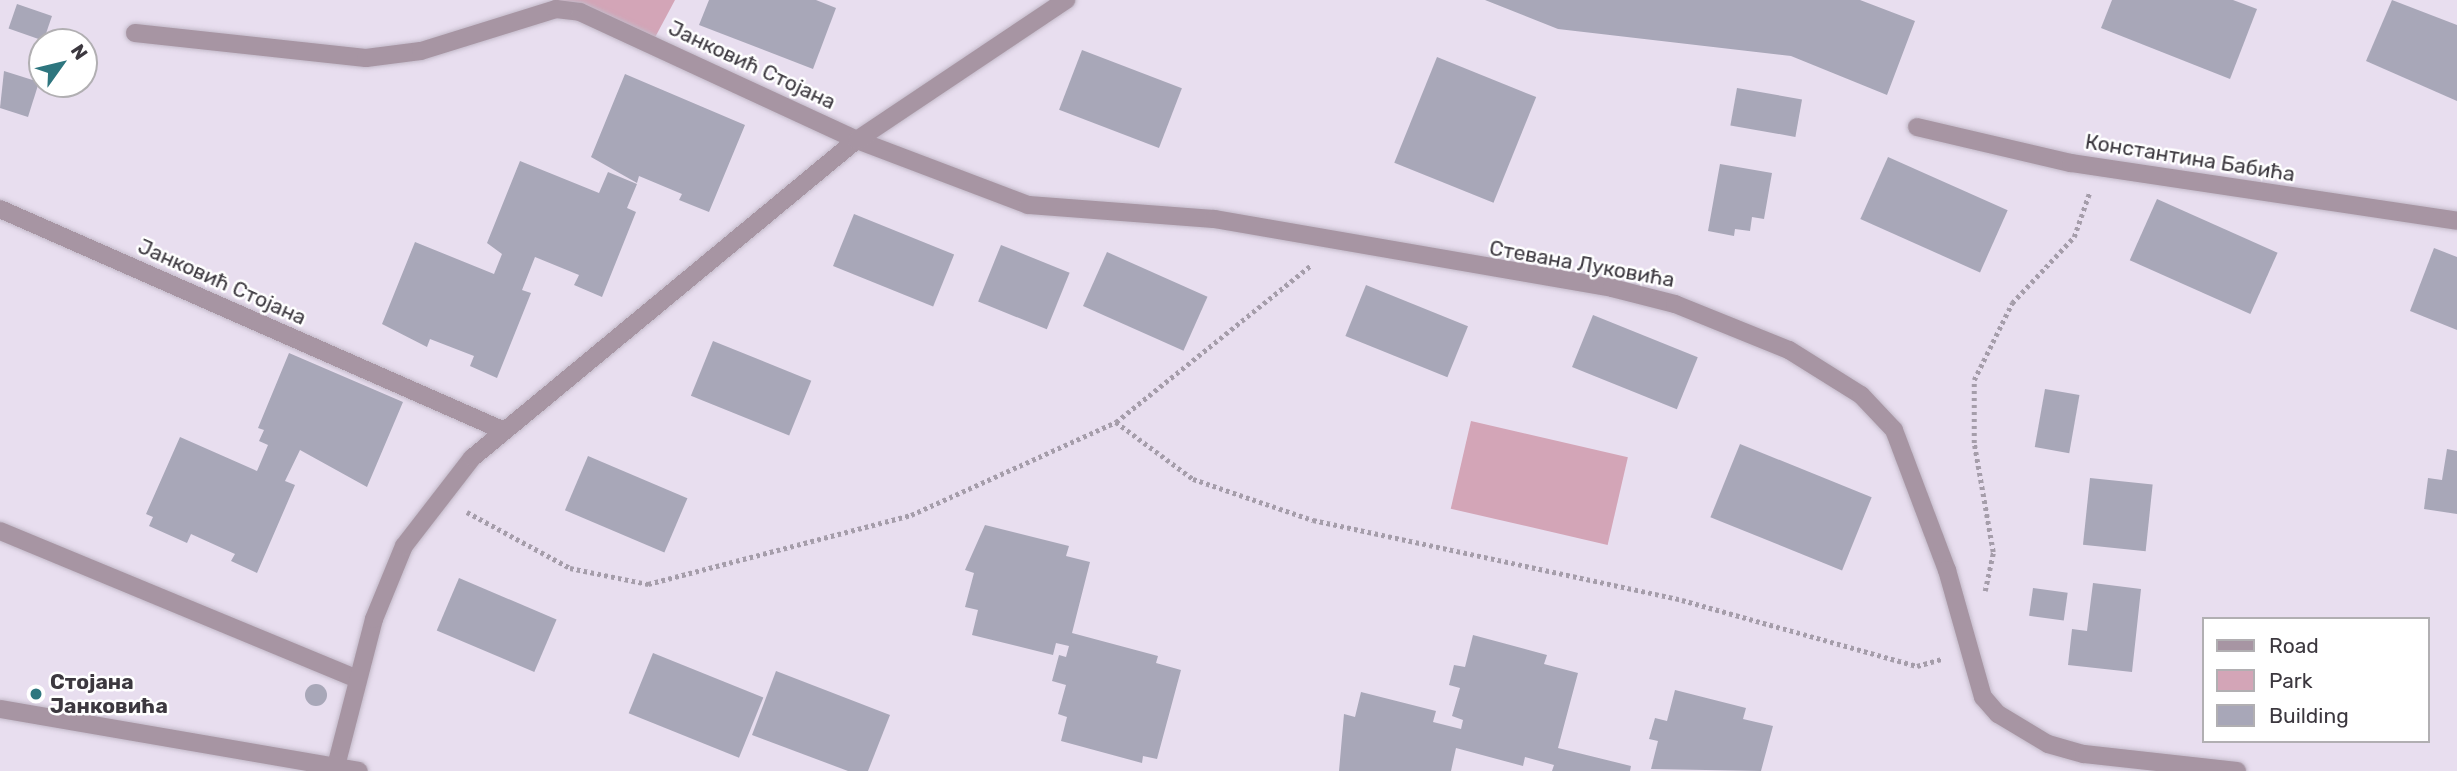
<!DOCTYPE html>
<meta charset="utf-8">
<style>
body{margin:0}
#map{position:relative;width:2457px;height:771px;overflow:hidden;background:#e8deef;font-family:Rubik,sans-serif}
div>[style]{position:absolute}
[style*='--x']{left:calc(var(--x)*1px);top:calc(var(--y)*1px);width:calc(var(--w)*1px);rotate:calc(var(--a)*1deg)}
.green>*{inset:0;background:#d3a5b7;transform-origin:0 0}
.building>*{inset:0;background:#a8a7b8;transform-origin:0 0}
.round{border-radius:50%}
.path>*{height:4.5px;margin-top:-2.25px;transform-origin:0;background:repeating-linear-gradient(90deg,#a59daa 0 3.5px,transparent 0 7px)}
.roads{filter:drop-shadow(0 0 2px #c2b9c8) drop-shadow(0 0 2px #c2b9c8)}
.service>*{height:18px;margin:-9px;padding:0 9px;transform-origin:9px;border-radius:9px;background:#a795a3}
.minor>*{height:18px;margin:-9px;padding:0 9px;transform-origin:9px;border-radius:9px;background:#a795a3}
.tertiary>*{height:18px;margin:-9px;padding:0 9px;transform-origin:9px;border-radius:9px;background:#a795a3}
.dots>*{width:19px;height:19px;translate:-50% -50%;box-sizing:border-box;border:4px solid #fff;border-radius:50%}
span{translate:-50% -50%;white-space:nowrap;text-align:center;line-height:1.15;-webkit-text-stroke:5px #fff;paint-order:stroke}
.street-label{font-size:21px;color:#3c383f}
.poi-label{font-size:21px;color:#3c383f;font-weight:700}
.left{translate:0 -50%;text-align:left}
.legend{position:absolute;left:2202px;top:617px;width:228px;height:126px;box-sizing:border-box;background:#fff;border:2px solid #b1afb2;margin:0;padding:9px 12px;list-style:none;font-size:21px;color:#3c383f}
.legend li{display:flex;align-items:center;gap:14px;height:35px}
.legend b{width:35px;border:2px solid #b1afb2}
.north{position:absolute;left:28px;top:28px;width:70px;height:70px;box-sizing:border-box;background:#fff;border:2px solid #b1afb2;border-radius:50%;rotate:56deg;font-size:19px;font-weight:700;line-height:28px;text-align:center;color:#3c383f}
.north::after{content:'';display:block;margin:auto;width:24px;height:32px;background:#2e767f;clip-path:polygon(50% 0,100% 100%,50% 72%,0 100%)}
</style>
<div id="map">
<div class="green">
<i style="clip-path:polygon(553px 0,675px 0,652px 43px,556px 9px)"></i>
<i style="left:1471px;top:421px;width:161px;height:90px;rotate:13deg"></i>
</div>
<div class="building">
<i style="clip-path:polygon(709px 0,816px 0,836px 8px,813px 69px,699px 25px)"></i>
<i style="clip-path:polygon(1485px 0,1860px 0,1915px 21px,1887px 95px,1791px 56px,1558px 29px)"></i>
<i style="clip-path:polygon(2112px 0,2233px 0,2257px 9px,2230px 79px,2101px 28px)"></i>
<i style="clip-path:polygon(2392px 0,2457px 25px,2457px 101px,2366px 61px)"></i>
<i style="left:17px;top:4px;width:37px;height:26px;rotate:19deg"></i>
<i style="left:1082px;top:50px;width:107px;height:64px;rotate:21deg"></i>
<i style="left:1437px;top:57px;width:107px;height:114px;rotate:22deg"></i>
<i style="clip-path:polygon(4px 71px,39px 82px,28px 117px,0 108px)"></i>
<i style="clip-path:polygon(625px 74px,745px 125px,709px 212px,679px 200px,682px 194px,639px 176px,637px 183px,591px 157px)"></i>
<i style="left:1737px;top:88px;width:66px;height:38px;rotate:10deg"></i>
<i style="left:1888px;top:157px;width:131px;height:68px;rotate:24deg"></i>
<i style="clip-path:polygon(520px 161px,599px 193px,608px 172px,637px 184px,627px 208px,636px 212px,602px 297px,574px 285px,579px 275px,535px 257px,522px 290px,531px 293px,497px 378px,470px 366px,474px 356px,430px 339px,427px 347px,382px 324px,415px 242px,494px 274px,502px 254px,487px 243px)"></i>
<i style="clip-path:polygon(1720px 164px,1772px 173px,1764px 219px,1752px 217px,1750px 231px,1735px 229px,1734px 236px,1708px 231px)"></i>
<i style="left:2157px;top:199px;width:132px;height:67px;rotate:24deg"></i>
<i style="left:854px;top:214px;width:108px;height:56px;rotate:22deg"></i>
<i style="left:1001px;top:245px;width:74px;height:61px;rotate:22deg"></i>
<i style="clip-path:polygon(2434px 248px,2457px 257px,2457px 330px,2410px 311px)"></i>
<i style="left:1107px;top:252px;width:110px;height:59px;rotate:24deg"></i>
<i style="left:1366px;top:285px;width:110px;height:55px;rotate:22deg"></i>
<i style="left:1593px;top:315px;width:113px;height:56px;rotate:22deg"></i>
<i style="left:713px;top:341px;width:106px;height:59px;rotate:22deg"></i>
<i style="clip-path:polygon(289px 353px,403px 402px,367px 487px,300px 450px,285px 481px,295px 485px,257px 573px,231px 561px,235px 554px,191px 534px,187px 543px,149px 526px,153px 517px,146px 514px,180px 437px,257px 471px,268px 445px,259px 441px,264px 430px,258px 428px)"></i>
<i style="left:2045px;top:389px;width:35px;height:59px;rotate:10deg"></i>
<i style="left:1740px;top:444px;width:142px;height:79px;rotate:22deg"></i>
<i style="clip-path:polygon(2447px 449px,2457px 451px,2457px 514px,2424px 509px,2428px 478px,2442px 480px)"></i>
<i style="left:588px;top:456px;width:108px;height:59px;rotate:23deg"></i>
<i style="left:2090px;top:478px;width:63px;height:67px;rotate:6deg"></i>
<i style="clip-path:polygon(985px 525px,1069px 546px,1066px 556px,1090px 562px,1072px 633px,1158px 656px,1156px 663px,1181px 670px,1157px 759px,1143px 756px,1142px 763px,1061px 741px,1067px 717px,1058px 714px,1066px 685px,1052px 681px,1059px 655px,1066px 657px,1069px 646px,1056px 643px,1053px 655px,972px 635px,978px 610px,965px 607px,974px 573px,965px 570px)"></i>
<i style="left:459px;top:578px;width:106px;height:57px;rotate:23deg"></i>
<i style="clip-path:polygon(2093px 583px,2141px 589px,2132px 672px,2068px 665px,2072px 629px,2087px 631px)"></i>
<i style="left:2033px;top:588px;width:35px;height:28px;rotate:8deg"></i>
<i style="clip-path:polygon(1473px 635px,1547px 655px,1544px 664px,1578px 673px,1558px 748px,1631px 766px,1630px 771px,1552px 771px,1554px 765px,1525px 757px,1523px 766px,1456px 748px,1451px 771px,1339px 771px,1344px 714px,1355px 717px,1361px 692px,1436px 711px,1433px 722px,1461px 729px,1463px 720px,1452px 716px,1460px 688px,1449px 685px,1454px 665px,1465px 667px)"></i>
<i style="left:653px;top:653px;width:119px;height:65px;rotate:22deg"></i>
<i style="clip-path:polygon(776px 671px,890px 715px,868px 771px,848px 771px,752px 735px)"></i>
<i class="round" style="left:305px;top:684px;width:22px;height:22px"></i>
<i style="clip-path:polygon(1675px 690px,1746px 708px,1743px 719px,1773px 726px,1761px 771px,1651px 769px,1658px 741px,1649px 739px,1655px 718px,1667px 721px)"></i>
</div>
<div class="path">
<i style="--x:1116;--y:422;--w:96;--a:36.5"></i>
<i style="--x:1193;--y:479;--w:127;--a:18.9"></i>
<i style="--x:1313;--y:520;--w:378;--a:12.2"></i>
<i style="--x:1682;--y:600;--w:244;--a:15.7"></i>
<i style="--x:1917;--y:666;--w:26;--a:-16"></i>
<i style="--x:467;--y:512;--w:117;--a:28.5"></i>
<i style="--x:570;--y:568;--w:80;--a:11.6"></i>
<i style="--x:648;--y:584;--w:272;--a:-14.7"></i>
<i style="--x:911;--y:515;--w:225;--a:-24.4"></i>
<i style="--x:1116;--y:422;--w:249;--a:-38.8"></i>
<i style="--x:1985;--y:591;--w:40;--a:-78"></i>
<i style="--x:1993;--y:552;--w:111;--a:-99.9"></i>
<i style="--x:1974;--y:443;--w:63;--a:-90"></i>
<i style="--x:1974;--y:380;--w:86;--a:-63.7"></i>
<i style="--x:2012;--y:303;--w:91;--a:-46.8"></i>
<i style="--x:2074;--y:237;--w:46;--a:-70.8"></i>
</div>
<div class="roads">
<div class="service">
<i style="--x:135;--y:33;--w:232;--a:6.2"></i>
<i style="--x:366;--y:58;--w:55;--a:-7.3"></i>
<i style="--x:421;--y:51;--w:141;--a:-17.3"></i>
<i style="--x:556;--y:9;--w:24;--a:7"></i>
<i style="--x:580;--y:12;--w:305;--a:24.8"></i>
<i style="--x:0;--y:209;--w:548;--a:23.76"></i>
<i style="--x:0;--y:531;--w:386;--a:22.5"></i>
</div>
<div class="minor">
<i style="--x:1917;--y:127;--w:158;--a:13.2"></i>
<i style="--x:2071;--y:163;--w:390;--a:8.5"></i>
<i style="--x:857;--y:140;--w:183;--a:20.8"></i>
<i style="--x:1028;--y:205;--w:187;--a:4.3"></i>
<i style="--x:1214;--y:219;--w:404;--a:9.8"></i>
<i style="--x:1612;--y:288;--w:65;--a:14.3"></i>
<i style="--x:1675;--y:304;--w:123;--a:22"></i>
<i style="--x:1789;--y:350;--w:85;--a:32"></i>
<i style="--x:1861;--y:395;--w:48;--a:46.7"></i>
<i style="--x:1894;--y:430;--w:150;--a:69.3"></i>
<i style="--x:1947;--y:570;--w:132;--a:74.2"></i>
<i style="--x:1983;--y:697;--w:23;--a:49"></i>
<i style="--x:1998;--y:714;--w:58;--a:31"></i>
<i style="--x:2048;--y:744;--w:37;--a:16"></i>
<i style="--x:2084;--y:754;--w:154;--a:6.3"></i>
<i style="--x:336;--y:766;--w:152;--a:-75.5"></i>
<i style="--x:374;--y:619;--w:79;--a:-67.7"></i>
<i style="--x:404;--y:546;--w:111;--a:-52.3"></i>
<i style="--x:472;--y:458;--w:499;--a:-39.6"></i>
<i style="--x:857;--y:140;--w:252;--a:-33.8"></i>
</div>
<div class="tertiary">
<i style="--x:0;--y:709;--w:364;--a:9.8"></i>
</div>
</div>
<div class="dots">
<i style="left:36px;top:694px;background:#2e767f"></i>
</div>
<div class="street-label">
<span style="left:752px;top:65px;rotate:25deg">Јанковић Стојана</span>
<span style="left:2190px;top:158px;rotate:9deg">Константина Бабића</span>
<span style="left:1582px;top:264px;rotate:10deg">Стевана Луковића</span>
<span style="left:222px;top:282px;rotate:24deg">Јанковић Стојана</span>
</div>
<div class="poi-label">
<span class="left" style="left:50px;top:694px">Стојана<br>Јанковића</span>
</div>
<ul class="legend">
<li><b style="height:9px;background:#a795a3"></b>Road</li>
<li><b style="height:19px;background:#d3a5b7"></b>Park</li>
<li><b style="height:19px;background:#a8a7b8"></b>Building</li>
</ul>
<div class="north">N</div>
</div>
